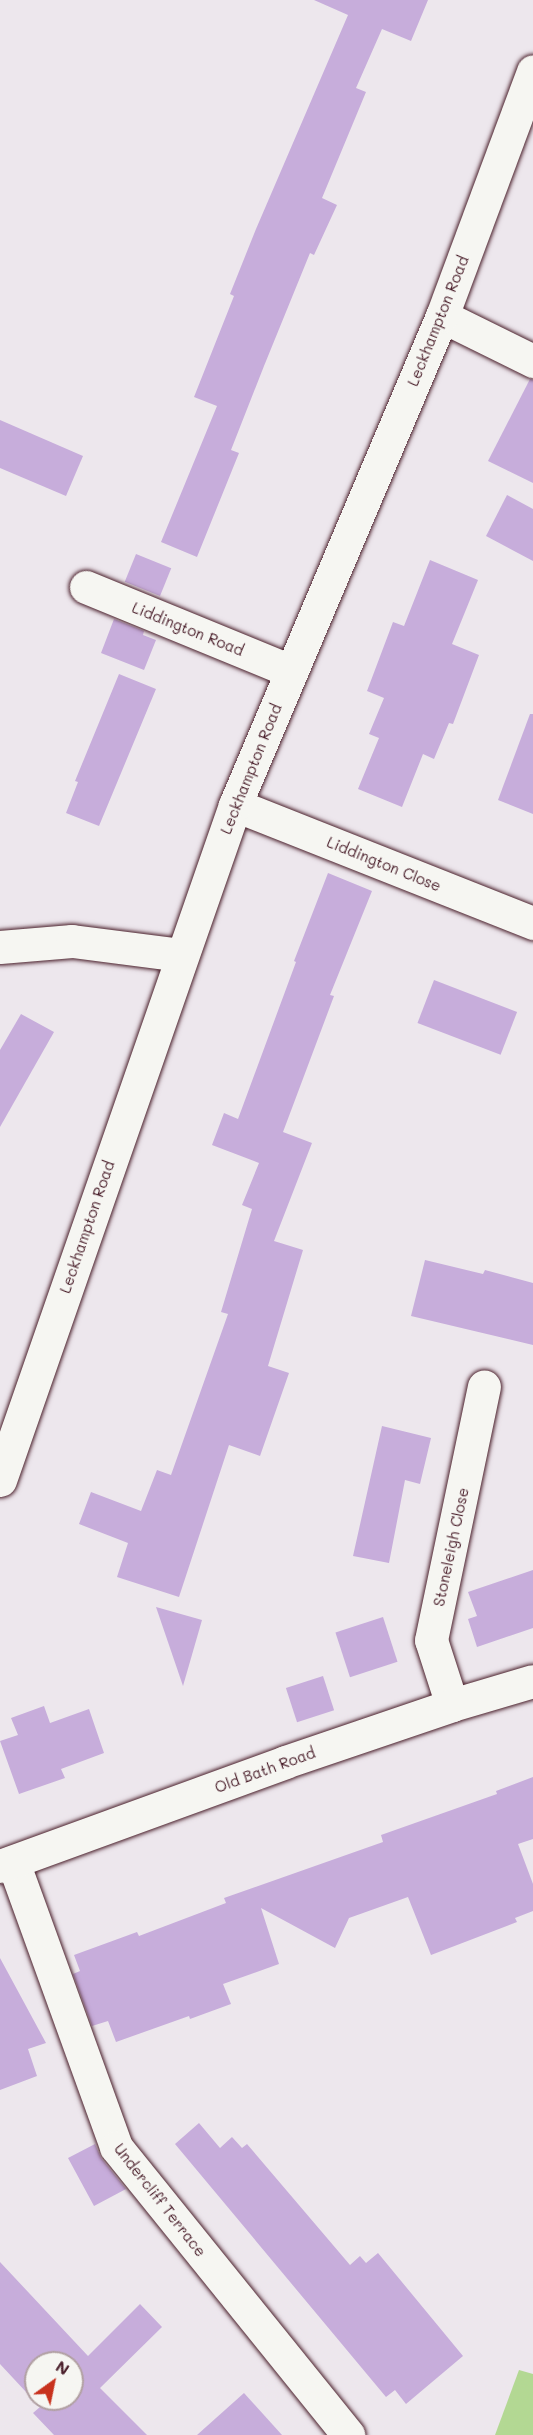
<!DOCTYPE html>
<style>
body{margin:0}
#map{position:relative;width:533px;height:2435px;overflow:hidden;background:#ede7ed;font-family:Mali,sans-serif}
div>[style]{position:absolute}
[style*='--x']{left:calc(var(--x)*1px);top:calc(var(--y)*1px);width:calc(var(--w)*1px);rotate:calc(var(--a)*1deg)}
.green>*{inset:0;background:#b3d893}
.building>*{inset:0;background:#c7addb;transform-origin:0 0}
.roads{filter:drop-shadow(0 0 2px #4a1f2b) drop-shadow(0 0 2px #4a1f2b)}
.minor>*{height:33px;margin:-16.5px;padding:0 16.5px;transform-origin:16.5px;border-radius:16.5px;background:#f6f6f2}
.tertiary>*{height:33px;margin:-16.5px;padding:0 16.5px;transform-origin:16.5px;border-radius:16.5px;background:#f6f6f2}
span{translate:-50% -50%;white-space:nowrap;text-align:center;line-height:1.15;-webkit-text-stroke:4.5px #f6f6f2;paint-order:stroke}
.street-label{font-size:15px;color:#4a1f2b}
.north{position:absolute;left:24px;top:2351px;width:60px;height:60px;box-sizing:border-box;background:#f6f6f2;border:2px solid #b1a0a2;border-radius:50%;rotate:33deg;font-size:16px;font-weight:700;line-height:24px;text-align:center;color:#4a1f2b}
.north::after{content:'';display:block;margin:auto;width:21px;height:27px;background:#c8321e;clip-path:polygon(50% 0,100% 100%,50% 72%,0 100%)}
</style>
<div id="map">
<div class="green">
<i style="clip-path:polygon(519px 2370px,533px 2374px,533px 2435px,495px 2435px)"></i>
</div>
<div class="building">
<i style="clip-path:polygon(314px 0,428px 0,411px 41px,382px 29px,356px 88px,366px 92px,322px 198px,337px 205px,314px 255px,310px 253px,264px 366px,231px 450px,239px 453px,197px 557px,161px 542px,217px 406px,194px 397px,234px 296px,230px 294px,256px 229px,348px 15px)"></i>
<i style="clip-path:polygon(530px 379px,533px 380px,533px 483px,488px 461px)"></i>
<i style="clip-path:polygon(0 420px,83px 456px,66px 496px,0 468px)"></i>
<i style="clip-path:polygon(507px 495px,533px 509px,533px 561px,486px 536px)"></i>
<i style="left:136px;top:554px;width:38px;height:30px;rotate:22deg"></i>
<i style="clip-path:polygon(430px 560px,478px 580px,452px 644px,479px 655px,453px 724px,449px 723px,434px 759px,423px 754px,402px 807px,358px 789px,379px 738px,369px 734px,384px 698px,367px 691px,393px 622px,404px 626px)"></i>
<i style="clip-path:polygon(114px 619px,144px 631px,143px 635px,156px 640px,144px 670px,101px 653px)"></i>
<i style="clip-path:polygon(119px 674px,156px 689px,99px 826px,66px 813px,78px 782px,75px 781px)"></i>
<i style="clip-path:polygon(530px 714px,533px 714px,533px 814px,498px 800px)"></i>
<i style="clip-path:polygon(328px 873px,372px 891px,330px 995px,334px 996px,283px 1132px,312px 1143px,274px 1241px,303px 1250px,268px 1366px,289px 1373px,260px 1456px,229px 1445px,179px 1597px,117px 1577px,128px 1543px,79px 1524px,91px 1492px,141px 1511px,157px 1470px,171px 1475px,228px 1314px,221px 1312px,252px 1209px,242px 1205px,259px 1163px,212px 1145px,224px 1113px,238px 1119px,296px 962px,294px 961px)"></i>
<i style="left:434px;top:980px;width:89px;height:46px;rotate:21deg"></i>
<i style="clip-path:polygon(21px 1014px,54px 1032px,0 1127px,0 1050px)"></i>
<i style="clip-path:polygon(425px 1260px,483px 1274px,485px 1270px,533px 1283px,533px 1345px,411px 1316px)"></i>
<i style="clip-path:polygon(382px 1426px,431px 1438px,420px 1484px,405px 1480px,389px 1563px,353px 1556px)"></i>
<i style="clip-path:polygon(533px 1570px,533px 1628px,477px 1647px,468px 1619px,477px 1616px,468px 1592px)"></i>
<i style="clip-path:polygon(156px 1607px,202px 1620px,183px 1686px)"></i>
<i style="left:383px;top:1617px;width:47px;height:50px;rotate:72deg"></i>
<i style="left:323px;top:1676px;width:36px;height:39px;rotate:72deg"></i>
<i style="clip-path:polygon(44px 1706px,50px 1723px,89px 1709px,104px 1753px,61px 1769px,65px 1778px,19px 1794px,0 1741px,18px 1735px,11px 1718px)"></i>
<i style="clip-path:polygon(533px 1777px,533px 1839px,518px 1844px,533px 1884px,533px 1911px,515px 1918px,517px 1922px,431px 1955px,408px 1897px,349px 1918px,335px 1948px,261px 1908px,279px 1964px,223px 1984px,231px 2004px,190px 2019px,189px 2016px,116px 2042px,108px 2021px,92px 2026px,73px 1974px,80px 1971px,74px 1955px,137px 1932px,139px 1936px,226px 1903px,224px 1898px,383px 1842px,381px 1835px,497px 1794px,496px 1791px)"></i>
<i style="clip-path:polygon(0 1958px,46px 2043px,28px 2049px,37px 2076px,0 2090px)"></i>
<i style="clip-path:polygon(199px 2123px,220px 2148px,232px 2137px,242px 2148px,247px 2144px,350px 2265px,360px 2256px,366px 2263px,378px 2253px,463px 2356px,406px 2404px,395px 2390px,386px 2397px,175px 2144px)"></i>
<i style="clip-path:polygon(95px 2144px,101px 2158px,126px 2189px,94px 2206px,68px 2158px)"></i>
<i style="clip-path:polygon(evenodd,0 2262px,88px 2356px,140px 2304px,162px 2327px,100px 2388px,147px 2435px,54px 2435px,33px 2413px,40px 2407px,0 2364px,0 2262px,36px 2363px,72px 2363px,72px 2399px,36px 2399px,36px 2363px)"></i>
<i style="clip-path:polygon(244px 2393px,282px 2435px,197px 2435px)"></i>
</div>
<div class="roads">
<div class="minor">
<i style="--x:442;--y:316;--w:102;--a:26.3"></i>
<i style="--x:86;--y:587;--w:222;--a:22.3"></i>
<i style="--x:235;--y:805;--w:321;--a:21.6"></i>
<i style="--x:0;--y:947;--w:72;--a:-4.8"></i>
<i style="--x:72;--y:941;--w:111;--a:7.3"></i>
<i style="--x:452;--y:1705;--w:68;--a:-107.9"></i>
<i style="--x:431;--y:1640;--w:259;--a:-78.2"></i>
<i style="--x:13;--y:1862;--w:303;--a:70.1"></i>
<i style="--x:116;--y:2147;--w:370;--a:51.1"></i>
</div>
<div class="tertiary">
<i style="--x:0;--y:1480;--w:715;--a:-70.8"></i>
<i style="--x:235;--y:805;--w:531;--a:-67.06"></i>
<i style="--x:442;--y:316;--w:261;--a:-69.6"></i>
<i style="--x:0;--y:1866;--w:303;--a:-20"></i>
<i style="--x:285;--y:1762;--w:176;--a:-18.8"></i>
<i style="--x:452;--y:1705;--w:84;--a:-16.5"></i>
</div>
</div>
<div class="street-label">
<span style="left:438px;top:321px;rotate:-68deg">Leckhampton Road</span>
<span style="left:188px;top:629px;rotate:22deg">Liddington Road</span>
<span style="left:251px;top:769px;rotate:-68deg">Leckhampton Road</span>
<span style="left:384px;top:864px;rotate:22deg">Liddington Close</span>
<span style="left:87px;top:1227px;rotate:-71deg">Leckhampton Road</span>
<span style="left:451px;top:1547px;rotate:-78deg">Stoneleigh Close</span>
<span style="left:265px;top:1770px;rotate:-20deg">Old Bath Road</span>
<span style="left:160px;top:2200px;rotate:52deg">Undercliff Terrace</span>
</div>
<div class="north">N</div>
</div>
